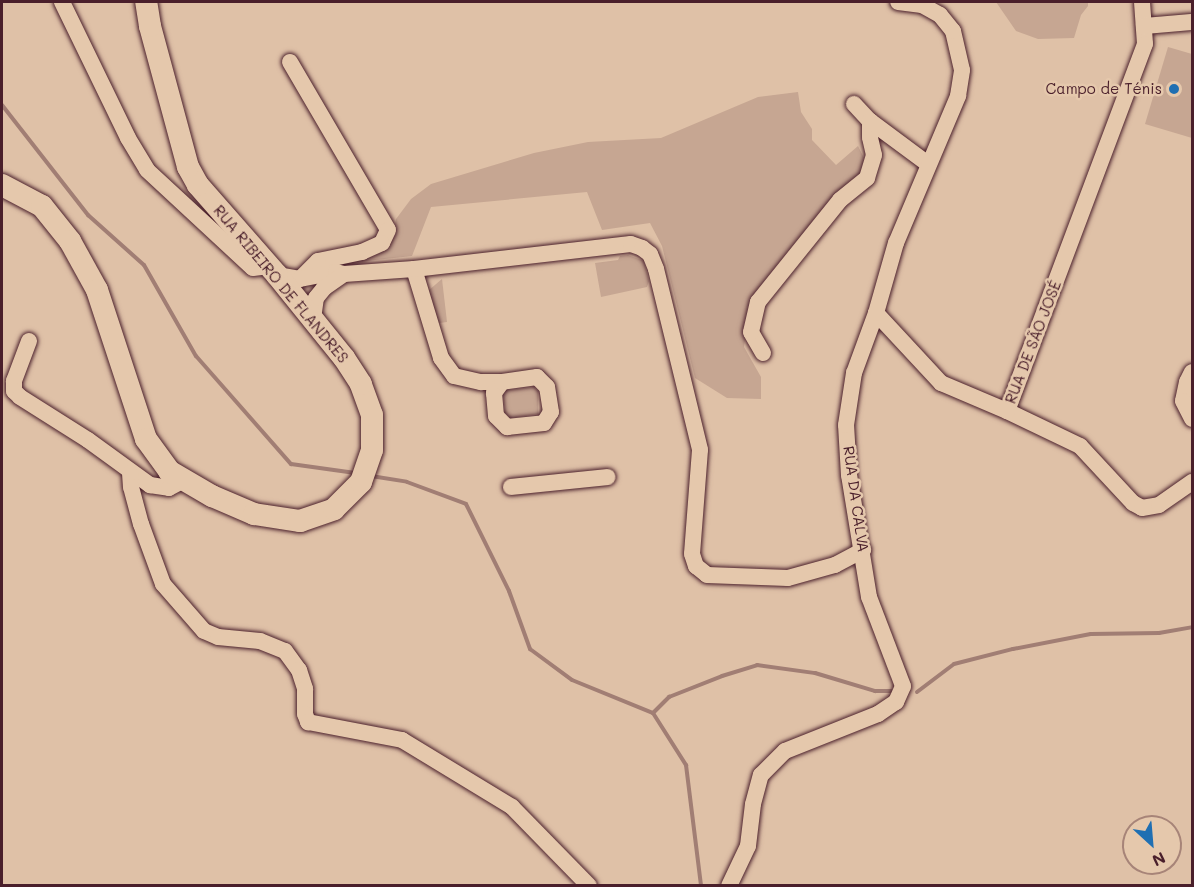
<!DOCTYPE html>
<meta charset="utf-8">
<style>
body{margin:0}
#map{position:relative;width:1194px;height:887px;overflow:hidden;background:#dfc1a7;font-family:Mali,sans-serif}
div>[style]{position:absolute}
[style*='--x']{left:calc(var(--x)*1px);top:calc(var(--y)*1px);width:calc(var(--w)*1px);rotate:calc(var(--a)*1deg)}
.green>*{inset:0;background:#c6a692}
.stream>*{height:4px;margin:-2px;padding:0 2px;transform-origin:2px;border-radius:2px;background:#a17e74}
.roads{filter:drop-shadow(0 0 2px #4a1f2b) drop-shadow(0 0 2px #4a1f2b)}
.minor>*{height:16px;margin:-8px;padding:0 8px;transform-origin:8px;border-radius:8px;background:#e5c8ac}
.secondary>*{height:22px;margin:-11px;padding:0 11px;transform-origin:11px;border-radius:11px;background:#e5c8ac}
.dots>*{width:16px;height:16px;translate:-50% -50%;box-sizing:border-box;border:3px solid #e5c8ac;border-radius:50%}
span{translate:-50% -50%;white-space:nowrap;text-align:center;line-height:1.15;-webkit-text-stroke:5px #e5c8ac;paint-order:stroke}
.poi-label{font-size:15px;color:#4a1f2b}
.right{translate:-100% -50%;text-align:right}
.street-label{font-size:15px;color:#4a1f2b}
.frame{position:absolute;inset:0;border:3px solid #4a1f2b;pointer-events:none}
.north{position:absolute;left:1122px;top:815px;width:60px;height:60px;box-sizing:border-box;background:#e5c8ac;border:2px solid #a78478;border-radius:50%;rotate:154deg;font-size:16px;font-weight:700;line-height:24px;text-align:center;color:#4a1f2b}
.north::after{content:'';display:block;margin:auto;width:21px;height:27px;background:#1f6fb2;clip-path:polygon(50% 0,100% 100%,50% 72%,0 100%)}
</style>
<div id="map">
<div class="green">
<i style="clip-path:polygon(996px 2px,1088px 2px,1088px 6px,1081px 15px,1074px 38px,1038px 39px,1016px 31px)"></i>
<i style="clip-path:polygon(1168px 47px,1192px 54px,1192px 138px,1145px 124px)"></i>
<i style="clip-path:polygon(798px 92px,801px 112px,812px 129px,812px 140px,836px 165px,858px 146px,864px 158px,861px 172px,750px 301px,744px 347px,761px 377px,761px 399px,727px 398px,695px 378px,662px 246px,650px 223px,602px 230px,587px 192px,431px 207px,412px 256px,330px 265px,393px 237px,396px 219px,411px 199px,431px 184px,534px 153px,588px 142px,661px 138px,758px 97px)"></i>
<i style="clip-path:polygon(628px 255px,644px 261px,649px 281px,647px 287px,601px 297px,595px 263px,618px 260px,620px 256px)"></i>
<i style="clip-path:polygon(442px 279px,447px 322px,432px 324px,429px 290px)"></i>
<i style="clip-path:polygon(534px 387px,538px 391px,538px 414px,511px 418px,505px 413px,503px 391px)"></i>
</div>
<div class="stream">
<i style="--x:2;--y:105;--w:140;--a:52"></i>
<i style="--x:88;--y:215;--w:75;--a:41.8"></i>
<i style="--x:144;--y:265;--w:105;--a:60.3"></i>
<i style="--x:196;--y:356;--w:144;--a:48.7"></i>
<i style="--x:291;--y:464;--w:65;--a:8"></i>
<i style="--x:371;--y:476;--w:36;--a:9"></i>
<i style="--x:407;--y:482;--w:63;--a:20.4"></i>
<i style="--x:466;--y:504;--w:97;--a:63.7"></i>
<i style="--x:509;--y:591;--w:62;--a:70.1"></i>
<i style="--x:530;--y:649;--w:52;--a:36.4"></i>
<i style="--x:572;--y:680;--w:87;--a:22.2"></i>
<i style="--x:653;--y:713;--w:62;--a:57.6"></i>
<i style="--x:686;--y:765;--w:122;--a:82.9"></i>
<i style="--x:917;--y:692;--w:46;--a:-37.1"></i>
<i style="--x:954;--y:664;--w:61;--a:-14.3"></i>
<i style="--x:1013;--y:649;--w:79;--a:-10.9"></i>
<i style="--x:1091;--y:634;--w:68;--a:-0.8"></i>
<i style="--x:1159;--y:633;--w:34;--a:-10"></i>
<i style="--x:653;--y:713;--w:23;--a:-45"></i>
<i style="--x:669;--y:697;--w:57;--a:-21.6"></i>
<i style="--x:722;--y:676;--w:37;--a:-17"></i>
<i style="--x:757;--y:665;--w:59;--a:7.9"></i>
<i style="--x:815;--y:673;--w:63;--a:16.7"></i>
<i style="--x:875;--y:691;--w:16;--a:0"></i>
</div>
<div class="roads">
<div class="minor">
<i style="--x:62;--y:2;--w:151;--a:64.1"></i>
<i style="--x:128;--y:138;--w:37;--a:59"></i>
<i style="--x:147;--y:170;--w:144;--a:42.8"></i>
<i style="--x:253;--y:268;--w:16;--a:-7"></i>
<i style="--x:1142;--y:2;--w:42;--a:85.9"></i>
<i style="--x:1145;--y:44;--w:392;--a:110.6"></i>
<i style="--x:1007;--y:411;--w:81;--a:25.6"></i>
<i style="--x:1080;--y:446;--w:78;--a:47.1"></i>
<i style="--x:1133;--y:503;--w:10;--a:29"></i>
<i style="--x:1142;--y:508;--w:17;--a:-10"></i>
<i style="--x:1159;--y:505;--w:40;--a:-34.9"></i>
<i style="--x:1144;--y:26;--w:48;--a:-4.8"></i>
<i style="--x:290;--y:62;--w:194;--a:59.7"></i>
<i style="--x:388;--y:230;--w:14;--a:115"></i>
<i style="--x:382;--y:243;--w:22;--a:156"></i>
<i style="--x:362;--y:252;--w:45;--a:168.4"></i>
<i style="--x:318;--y:261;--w:25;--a:135"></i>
<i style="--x:854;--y:104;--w:23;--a:47"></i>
<i style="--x:414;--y:269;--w:93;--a:73.1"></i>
<i style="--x:441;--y:358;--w:22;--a:54"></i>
<i style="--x:454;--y:376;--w:28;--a:13"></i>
<i style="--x:481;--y:382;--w:21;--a:0"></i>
<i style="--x:502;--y:382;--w:14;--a:126"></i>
<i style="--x:494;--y:393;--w:23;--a:85"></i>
<i style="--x:496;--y:416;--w:16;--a:45"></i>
<i style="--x:507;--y:427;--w:37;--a:-6"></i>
<i style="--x:544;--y:423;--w:13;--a:-58"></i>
<i style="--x:551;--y:412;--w:25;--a:-99"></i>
<i style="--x:547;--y:387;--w:14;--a:-135"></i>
<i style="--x:537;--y:377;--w:35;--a:172"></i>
<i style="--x:277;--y:275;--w:23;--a:10"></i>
<i style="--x:300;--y:279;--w:37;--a:-11"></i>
<i style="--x:336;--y:272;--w:8;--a:14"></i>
<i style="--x:344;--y:274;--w:70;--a:-4.1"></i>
<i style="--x:414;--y:269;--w:218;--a:-6.6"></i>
<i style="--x:631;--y:244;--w:12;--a:20"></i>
<i style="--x:642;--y:248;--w:10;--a:37"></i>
<i style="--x:650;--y:254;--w:16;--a:68"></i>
<i style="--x:656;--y:269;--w:186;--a:76.3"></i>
<i style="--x:700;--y:450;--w:104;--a:94.4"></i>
<i style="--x:692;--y:554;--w:13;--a:72"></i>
<i style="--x:696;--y:566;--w:14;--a:39"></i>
<i style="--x:707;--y:575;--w:81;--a:2.1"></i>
<i style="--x:788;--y:578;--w:49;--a:-15.5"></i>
<i style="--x:835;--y:565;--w:32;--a:-28"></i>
<i style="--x:876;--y:313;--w:96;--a:47.1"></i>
<i style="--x:941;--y:383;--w:72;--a:23"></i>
<i style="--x:313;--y:319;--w:21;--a:-82"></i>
<i style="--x:316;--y:298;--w:13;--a:-51"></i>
<i style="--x:324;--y:288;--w:24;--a:-35"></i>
<i style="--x:29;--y:341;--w:43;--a:110.6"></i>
<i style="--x:14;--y:381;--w:10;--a:90"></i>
<i style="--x:14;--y:391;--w:8;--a:45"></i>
<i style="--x:20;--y:397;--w:80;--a:32.3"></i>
<i style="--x:88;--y:440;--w:77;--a:36"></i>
<i style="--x:150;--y:485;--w:19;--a:9"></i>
<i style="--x:169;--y:488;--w:17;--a:-28"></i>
<i style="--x:763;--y:353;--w:24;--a:-120"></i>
<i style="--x:751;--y:332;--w:31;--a:-77"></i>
<i style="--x:758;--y:302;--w:131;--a:-51.2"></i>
<i style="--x:840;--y:200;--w:35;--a:-39"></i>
<i style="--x:867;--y:178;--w:24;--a:-73"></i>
<i style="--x:874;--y:155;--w:18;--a:-103"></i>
<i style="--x:870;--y:137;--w:16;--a:-90"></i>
<i style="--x:870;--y:121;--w:72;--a:36.6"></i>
<i style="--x:1192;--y:372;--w:11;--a:117"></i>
<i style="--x:1187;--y:382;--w:19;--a:102"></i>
<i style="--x:1183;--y:401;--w:20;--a:63"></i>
<i style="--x:130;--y:473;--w:14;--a:86"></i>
<i style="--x:131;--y:487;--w:38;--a:75"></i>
<i style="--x:141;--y:524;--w:64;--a:69.9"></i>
<i style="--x:163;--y:584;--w:62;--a:48.9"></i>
<i style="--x:204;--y:631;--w:15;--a:23"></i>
<i style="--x:218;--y:637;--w:42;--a:5.4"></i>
<i style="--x:260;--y:641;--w:27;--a:22"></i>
<i style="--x:285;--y:651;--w:24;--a:54"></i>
<i style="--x:299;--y:670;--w:20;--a:72"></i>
<i style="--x:305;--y:689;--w:25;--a:90"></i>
<i style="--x:305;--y:714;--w:9;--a:69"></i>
<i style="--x:308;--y:722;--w:96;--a:10.8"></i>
<i style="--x:402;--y:740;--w:129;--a:31.3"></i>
<i style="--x:512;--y:807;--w:110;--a:45.7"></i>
<i style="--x:511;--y:487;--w:97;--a:-5.9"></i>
<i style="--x:729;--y:886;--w:44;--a:-64.6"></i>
<i style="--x:748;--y:846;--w:42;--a:-83.2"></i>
<i style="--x:753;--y:804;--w:30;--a:-75"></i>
<i style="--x:761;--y:775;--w:34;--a:-45"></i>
<i style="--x:785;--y:751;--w:100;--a:-21.7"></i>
<i style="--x:878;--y:714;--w:22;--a:-34"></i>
<i style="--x:896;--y:702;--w:17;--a:-66"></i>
<i style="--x:903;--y:686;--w:95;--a:-110.9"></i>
<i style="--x:869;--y:597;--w:124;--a:-99.3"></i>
<i style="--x:849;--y:475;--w:50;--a:-93.4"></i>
<i style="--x:846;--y:425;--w:53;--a:-81.3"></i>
<i style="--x:854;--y:373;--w:64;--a:-69.9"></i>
<i style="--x:876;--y:313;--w:73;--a:-74.1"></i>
<i style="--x:896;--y:243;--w:160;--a:-67.1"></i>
<i style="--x:958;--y:96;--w:26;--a:-81"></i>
<i style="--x:962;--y:70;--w:40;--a:-103"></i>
<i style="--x:953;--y:31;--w:21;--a:-129"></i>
<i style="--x:940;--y:15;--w:21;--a:-151"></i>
<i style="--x:922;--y:5;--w:24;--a:-173"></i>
</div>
<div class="secondary">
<i style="--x:2;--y:185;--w:45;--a:27.7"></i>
<i style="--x:42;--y:206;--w:45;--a:51.3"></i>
<i style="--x:70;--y:241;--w:56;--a:61.1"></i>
<i style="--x:97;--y:290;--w:157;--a:71.8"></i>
<i style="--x:146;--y:439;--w:39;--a:54"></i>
<i style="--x:169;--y:471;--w:50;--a:30.2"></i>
<i style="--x:212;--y:496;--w:46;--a:23.2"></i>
<i style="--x:254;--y:514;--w:47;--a:8.7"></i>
<i style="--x:300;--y:521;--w:36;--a:-19"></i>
<i style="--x:334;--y:509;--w:38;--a:-45"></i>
<i style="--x:361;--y:482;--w:34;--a:-71"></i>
<i style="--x:372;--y:450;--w:35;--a:-90"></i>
<i style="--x:372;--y:415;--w:33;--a:-110"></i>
<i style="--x:361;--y:384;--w:31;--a:-123"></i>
<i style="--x:344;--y:358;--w:107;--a:-128.9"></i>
<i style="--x:277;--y:275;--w:120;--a:-131.3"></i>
<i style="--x:198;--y:185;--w:21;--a:-119"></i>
<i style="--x:188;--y:167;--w:146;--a:-105.1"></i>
<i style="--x:150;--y:26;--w:24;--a:-99"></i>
</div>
</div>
<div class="dots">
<i style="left:1174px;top:89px;background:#1f6fb2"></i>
</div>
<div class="poi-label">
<span class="right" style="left:1162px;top:89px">Campo de Ténis</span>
</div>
<div class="street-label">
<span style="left:281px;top:284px;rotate:50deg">RUA RIBEIRO DE FLANDRES</span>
<span style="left:1033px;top:342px;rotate:-69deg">RUA DE SÃO JOSÉ</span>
<span style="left:856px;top:499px;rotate:82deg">RUA DA CALVA</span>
</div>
<div class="frame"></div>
<div class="north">N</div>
</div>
